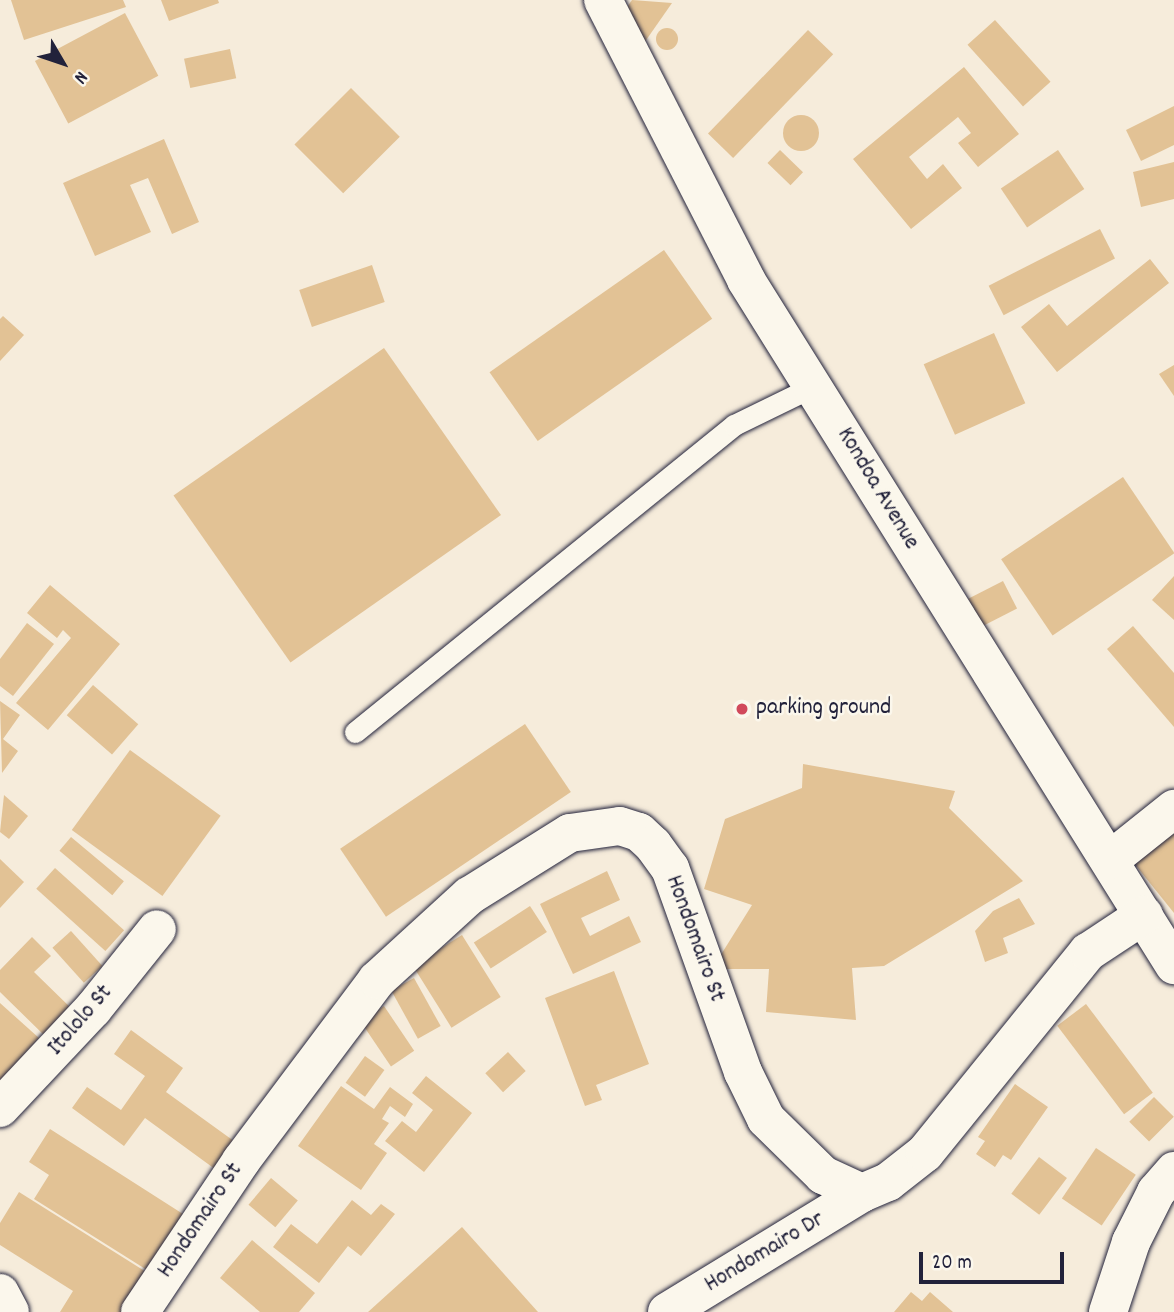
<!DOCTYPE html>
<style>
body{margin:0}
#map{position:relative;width:1174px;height:1312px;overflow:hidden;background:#f6ecdb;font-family:Dekko,sans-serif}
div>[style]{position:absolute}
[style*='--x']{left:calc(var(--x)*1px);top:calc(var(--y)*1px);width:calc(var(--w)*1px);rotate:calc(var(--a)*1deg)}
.building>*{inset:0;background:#e2c295;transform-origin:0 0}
.round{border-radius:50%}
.roads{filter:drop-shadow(0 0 2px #22223b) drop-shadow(0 0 2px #22223b)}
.lane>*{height:21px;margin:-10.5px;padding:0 10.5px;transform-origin:10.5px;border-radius:10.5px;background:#fbf7ec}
.street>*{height:38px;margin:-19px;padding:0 19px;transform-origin:19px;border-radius:19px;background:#fbf7ec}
.dots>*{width:19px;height:19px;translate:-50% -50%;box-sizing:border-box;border:4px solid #fbf7ec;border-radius:50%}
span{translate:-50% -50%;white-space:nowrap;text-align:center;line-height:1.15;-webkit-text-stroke:5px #fbf7ec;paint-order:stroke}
.street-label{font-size:24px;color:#22223b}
.poi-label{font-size:24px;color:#22223b}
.left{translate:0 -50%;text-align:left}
.north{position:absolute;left:28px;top:28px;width:70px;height:70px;-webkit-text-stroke:5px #fbf7ec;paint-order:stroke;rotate:129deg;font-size:19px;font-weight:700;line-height:28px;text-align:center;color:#22223b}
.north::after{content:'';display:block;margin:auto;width:24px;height:32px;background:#22223b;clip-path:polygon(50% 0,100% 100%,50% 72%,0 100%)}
.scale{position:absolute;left:919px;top:1252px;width:145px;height:32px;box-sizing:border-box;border:4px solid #22223b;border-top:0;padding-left:9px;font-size:21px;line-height:24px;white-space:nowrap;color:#22223b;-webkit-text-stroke:5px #fbf7ec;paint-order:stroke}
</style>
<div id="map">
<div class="building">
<i style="clip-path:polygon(11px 0,123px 0,126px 7px,24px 40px)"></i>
<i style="clip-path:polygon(161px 0,218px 0,219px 3px,169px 21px)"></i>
<i style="clip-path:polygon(632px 0,672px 3px,642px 46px,622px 14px)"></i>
<i style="left:125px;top:13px;width:71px;height:102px;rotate:62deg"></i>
<i style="left:995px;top:20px;width:83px;height:37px;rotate:48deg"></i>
<i class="round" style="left:656px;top:28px;width:22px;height:22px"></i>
<i style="left:808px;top:30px;width:35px;height:144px;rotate:44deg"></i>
<i style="left:230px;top:49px;width:30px;height:47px;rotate:78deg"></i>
<i style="clip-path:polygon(964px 67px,1019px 134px,978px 167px,958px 143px,971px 133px,958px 117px,909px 157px,927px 179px,943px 164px,962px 188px,911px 229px,853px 159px)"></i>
<i style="left:351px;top:88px;width:69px;height:80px;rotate:45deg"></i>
<i style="clip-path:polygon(1174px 106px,1174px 145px,1141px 161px,1126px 130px)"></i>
<i class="round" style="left:783px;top:115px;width:36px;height:36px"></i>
<i style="clip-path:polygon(164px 139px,199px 222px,172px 234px,148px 178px,130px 185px,151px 232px,95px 256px,63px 183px)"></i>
<i style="left:780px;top:150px;width:32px;height:18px;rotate:44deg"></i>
<i style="left:1058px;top:150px;width:47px;height:69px;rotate:56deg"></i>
<i style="clip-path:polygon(1174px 162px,1174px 199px,1141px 207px,1133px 172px)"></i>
<i style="left:1100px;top:229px;width:33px;height:125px;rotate:63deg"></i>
<i style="left:664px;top:250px;width:84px;height:213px;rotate:55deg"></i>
<i style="clip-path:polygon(1150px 259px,1169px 283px,1057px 372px,1021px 327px,1049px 304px,1067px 326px)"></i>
<i style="left:372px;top:265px;width:39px;height:77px;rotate:71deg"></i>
<i style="clip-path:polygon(3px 316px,24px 335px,0 361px,0 319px)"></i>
<i style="left:994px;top:333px;width:77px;height:77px;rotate:66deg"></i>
<i style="left:384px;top:348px;width:204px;height:257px;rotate:55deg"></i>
<i style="clip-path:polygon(1174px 365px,1174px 396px,1159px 374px)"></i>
<i style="left:1123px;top:477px;width:92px;height:147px;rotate:56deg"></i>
<i style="clip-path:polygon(1174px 576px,1174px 620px,1152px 600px)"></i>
<i style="left:1003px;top:581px;width:31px;height:39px;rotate:63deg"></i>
<i style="clip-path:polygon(50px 585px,120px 644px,48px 730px,16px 703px,71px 638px,63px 630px,57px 638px,27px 613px)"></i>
<i style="clip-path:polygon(27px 623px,54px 644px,13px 696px,0 686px,0 659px)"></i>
<i style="clip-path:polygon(1133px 626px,1174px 673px,1174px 727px,1107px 649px)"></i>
<i style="left:93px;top:685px;width:60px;height:40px;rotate:41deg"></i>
<i style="clip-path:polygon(0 701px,20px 715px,3px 739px,18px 751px,2px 773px)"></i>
<i style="left:525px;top:724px;width:82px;height:223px;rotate:56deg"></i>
<i style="left:130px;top:750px;width:112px;height:99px;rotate:36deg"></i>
<i style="clip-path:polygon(803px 764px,955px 791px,949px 808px,1023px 881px,884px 966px,852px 968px,856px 1020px,766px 1012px,769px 969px,712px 969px,752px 905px,704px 889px,725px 819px,802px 788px)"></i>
<i style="clip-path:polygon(4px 795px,28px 816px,9px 839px,0 832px)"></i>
<i style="clip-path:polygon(1174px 827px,1174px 913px,1129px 857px)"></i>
<i style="left:71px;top:837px;width:69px;height:18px;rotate:40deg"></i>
<i style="clip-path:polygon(0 859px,24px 882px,0 908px)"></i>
<i style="left:55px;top:868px;width:93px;height:28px;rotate:42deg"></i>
<i style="clip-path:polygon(607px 871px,620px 900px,581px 918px,590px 936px,629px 916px,641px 942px,573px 974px,540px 904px)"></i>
<i style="clip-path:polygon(1019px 898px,1035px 924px,1003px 938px,1008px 953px,985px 962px,975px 931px,993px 911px)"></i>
<i style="left:530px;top:906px;width:31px;height:67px;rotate:57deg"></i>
<i style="left:71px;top:931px;width:47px;height:25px;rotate:48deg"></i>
<i style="left:462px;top:935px;width:73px;height:58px;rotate:58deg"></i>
<i style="clip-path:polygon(32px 937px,51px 956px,34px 972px,74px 1011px,47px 1038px,0 992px,0 970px)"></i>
<i style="clip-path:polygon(614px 971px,649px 1064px,596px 1085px,602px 1100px,585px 1106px,545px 998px)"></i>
<i style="left:414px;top:978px;width:55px;height:26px;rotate:61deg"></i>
<i style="clip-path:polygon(0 1003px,39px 1038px,0 1081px)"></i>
<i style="left:1086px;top:1004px;width:111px;height:36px;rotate:53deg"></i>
<i style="left:384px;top:1006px;width:54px;height:28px;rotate:56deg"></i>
<i style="clip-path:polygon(131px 1030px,183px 1068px,166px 1092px,238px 1144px,219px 1172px,145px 1118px,124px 1146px,72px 1108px,87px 1087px,121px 1110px,145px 1076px,114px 1054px)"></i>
<i style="left:508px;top:1052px;width:26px;height:31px;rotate:47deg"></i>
<i style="left:365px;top:1056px;width:24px;height:33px;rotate:36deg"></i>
<i style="clip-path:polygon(426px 1076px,472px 1113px,424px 1172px,385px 1141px,402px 1121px,416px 1132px,433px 1110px,412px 1093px)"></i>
<i style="clip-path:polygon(1015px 1084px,1048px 1107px,1011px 1160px,1003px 1155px,995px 1167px,976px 1154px,985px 1141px,978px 1137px)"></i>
<i style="clip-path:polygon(341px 1086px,374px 1109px,390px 1087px,413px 1104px,405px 1117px,390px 1106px,382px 1119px,389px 1123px,374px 1144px,387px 1153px,361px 1190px,298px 1146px)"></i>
<i style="left:1154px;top:1097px;width:28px;height:35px;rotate:45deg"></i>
<i style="clip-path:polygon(50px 1129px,183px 1214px,147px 1270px,34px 1199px,49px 1175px,29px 1162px)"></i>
<i style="left:1096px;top:1148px;width:48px;height:61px;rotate:34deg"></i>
<i style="left:1039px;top:1157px;width:35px;height:46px;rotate:37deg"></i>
<i style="left:271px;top:1178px;width:35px;height:35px;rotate:40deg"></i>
<i style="clip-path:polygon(19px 1192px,151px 1275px,127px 1312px,60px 1312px,73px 1291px,0 1245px,0 1223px)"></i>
<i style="clip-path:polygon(352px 1200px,371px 1215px,381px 1204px,395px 1214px,361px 1256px,348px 1246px,319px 1283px,273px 1247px,291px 1224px,317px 1244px)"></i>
<i style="clip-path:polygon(462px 1227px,538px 1312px,368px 1312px)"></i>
<i style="clip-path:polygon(252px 1240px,315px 1293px,299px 1312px,260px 1312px,220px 1278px)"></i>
<i style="clip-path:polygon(911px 1292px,922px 1301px,930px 1292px,953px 1312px,894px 1312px)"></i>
</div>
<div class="roads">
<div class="lane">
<i style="--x:355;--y:732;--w:488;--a:-39"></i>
<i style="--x:734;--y:425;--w:89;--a:-26"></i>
</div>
<div class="street">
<i style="--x:603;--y:0;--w:314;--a:62.9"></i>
<i style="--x:746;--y:280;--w:808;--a:58"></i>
<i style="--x:1110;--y:860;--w:82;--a:-38.6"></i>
<i style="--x:0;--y:1108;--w:136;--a:-46.8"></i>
<i style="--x:93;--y:1009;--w:102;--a:-51.3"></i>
<i style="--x:0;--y:1293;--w:21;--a:62"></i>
<i style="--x:140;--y:1312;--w:182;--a:-56.2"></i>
<i style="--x:241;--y:1161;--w:226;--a:-53.1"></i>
<i style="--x:377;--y:980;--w:125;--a:-42.4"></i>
<i style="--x:469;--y:896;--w:119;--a:-32"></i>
<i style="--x:570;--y:833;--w:50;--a:-8"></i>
<i style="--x:620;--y:826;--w:20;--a:18"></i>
<i style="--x:639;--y:832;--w:19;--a:43"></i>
<i style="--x:653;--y:845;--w:29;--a:54"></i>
<i style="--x:670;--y:868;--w:217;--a:70.3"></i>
<i style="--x:743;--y:1072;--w:52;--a:63.9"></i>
<i style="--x:766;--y:1119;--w:80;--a:44.5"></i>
<i style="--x:823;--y:1175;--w:43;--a:24.8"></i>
<i style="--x:862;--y:1193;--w:28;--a:-23"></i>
<i style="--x:888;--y:1182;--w:47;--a:-38.1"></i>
<i style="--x:925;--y:1153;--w:259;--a:-51"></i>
<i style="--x:1088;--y:952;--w:67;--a:-33.5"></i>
<i style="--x:667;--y:1312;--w:228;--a:-31.4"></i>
<i style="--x:1108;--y:1312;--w:74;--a:-71.8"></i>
<i style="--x:1131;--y:1242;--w:56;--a:-63.4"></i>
<i style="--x:1156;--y:1192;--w:28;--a:-49"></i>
</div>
</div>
<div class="dots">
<i style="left:742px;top:709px;background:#d1495b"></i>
</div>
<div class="street-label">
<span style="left:877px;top:489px;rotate:59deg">Kondoa Avenue</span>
<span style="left:694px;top:939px;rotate:70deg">Hondomairo St</span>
<span style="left:81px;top:1021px;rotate:-49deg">Itololo St</span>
<span style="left:201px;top:1221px;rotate:-56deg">Hondomairo St</span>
<span style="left:765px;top:1253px;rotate:-31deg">Hondomairo Dr</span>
</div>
<div class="poi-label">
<span class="left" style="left:756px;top:709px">parking ground</span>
</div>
<div class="north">N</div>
<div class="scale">20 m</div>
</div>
